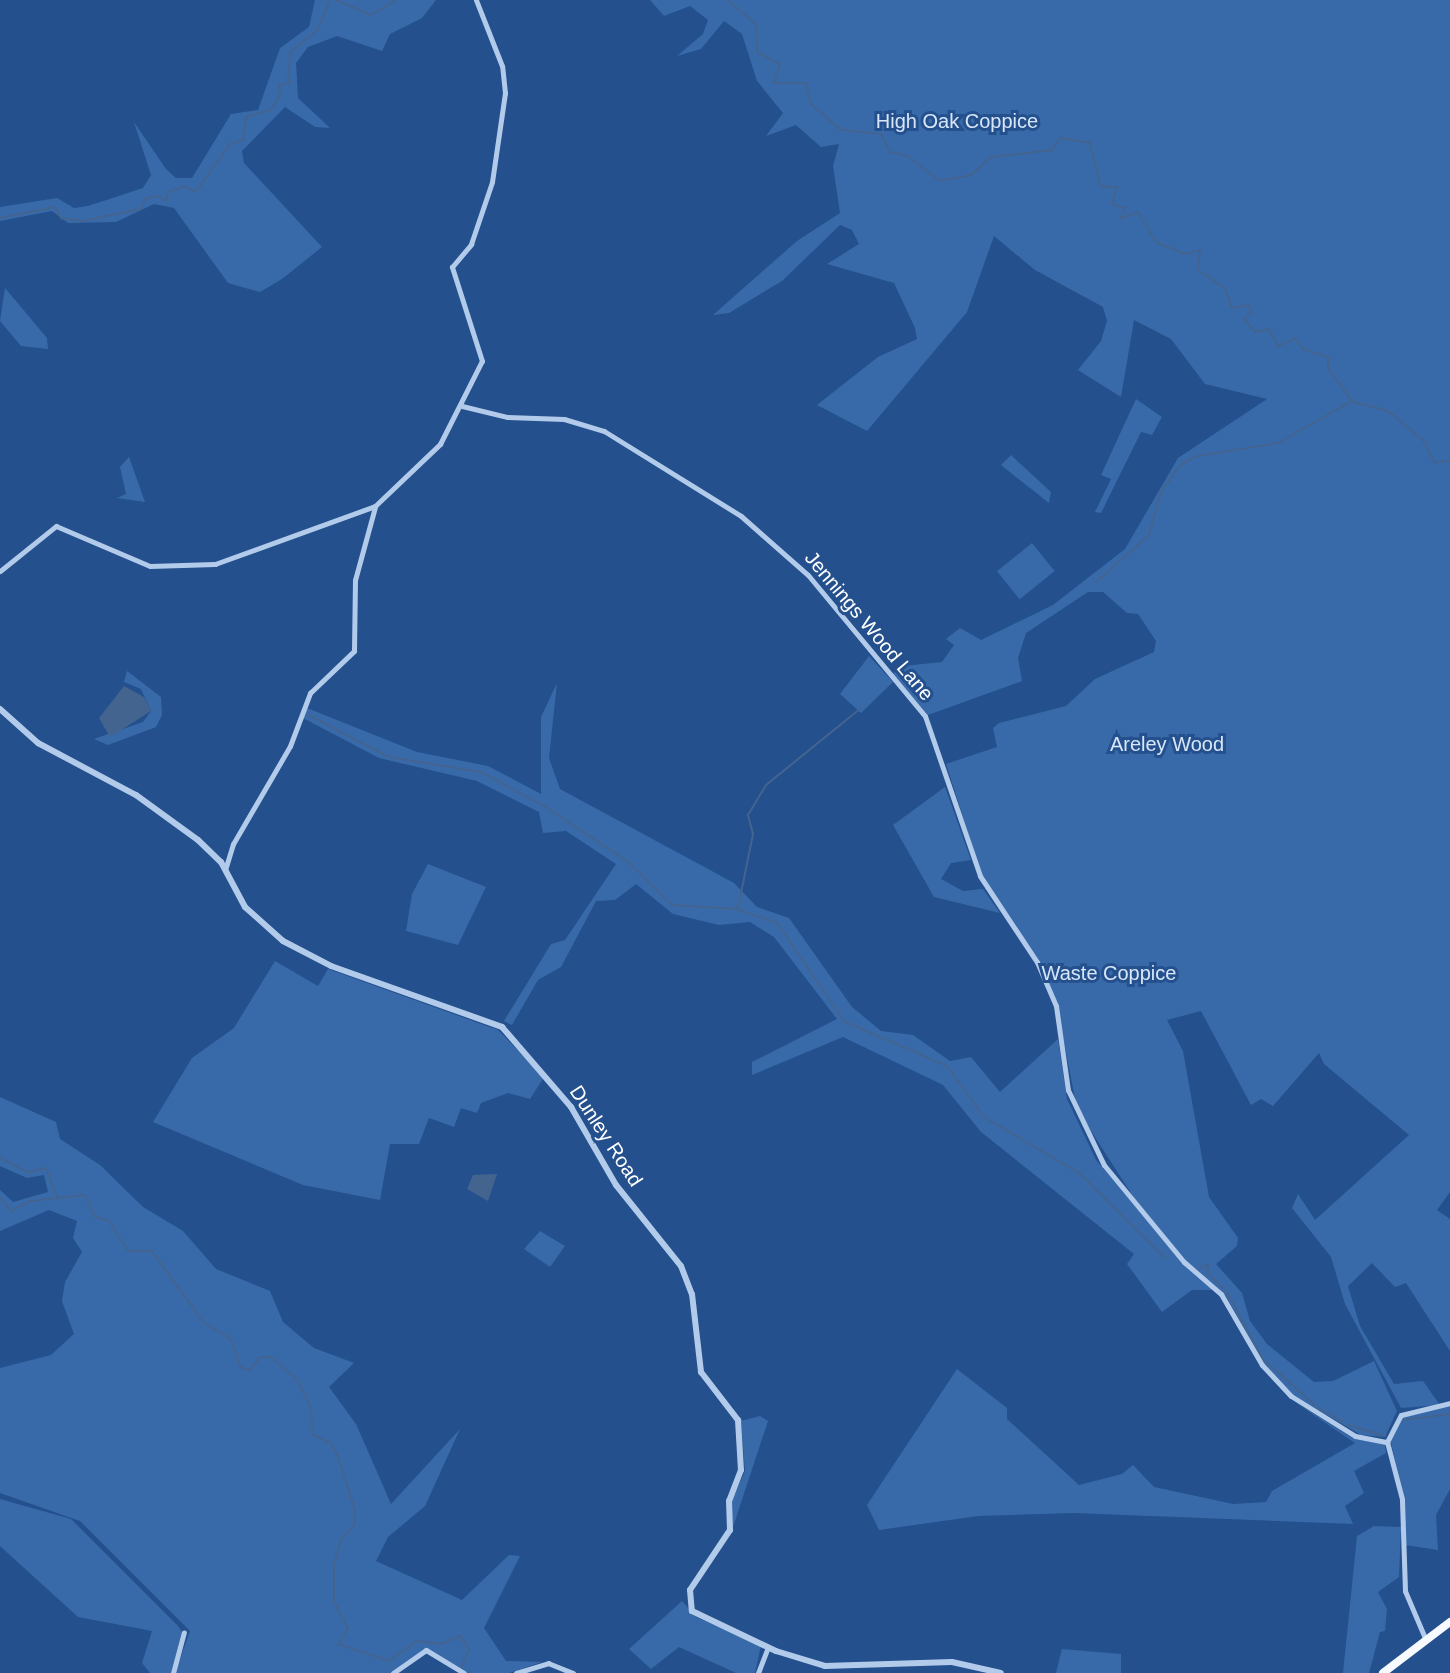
<!DOCTYPE html>
<style>
body{margin:0}
#map{position:relative;width:1450px;height:1673px;overflow:hidden;background:#24508d;font-family:Arial,sans-serif}
div>[style]{position:absolute}
[style*='--x']{left:calc(var(--x)*1px);top:calc(var(--y)*1px);width:calc(var(--w)*1px);rotate:calc(var(--a)*1deg)}
.green>*{inset:0;background:#386aaa;transform-origin:0 0}
.water>*{inset:0;background:#446490}
.stream>*{height:2px;margin:-1px;padding:0 1px;transform-origin:1px;border-radius:1px;background:#446490}
.minor>*{height:5px;margin:-2.5px;padding:0 2.5px;transform-origin:2.5px;border-radius:2.5px;background:#b3cbeb}
.tertiary>*{height:6px;margin:-3px;padding:0 3px;transform-origin:3px;border-radius:3px;background:#b3cbeb}
.primary>*{height:8px;margin:-4px;padding:0 4px;transform-origin:4px;border-radius:4px;background:#f7fafe}
span{translate:-50% -50%;white-space:nowrap;text-align:center;line-height:1.15;-webkit-text-stroke:6px #24508d;paint-order:stroke}
.park-label{font-size:20px;color:#d7e6f8}
.street-label{font-size:20px;color:#fff}
</style>
<div id="map">
<div class="green">
<i style="clip-path:polygon(315px 0,436px 0,422px 18px,390px 34px,382px 51px,337px 36px,308px 47px,296px 63px,298px 98px,330px 128px,315px 127px,285px 107px,242px 151px,244px 163px,322px 247px,282px 279px,260px 292px,228px 283px,174px 208px,154px 204px,116px 222px,68px 223px,52px 211px,0 221px,0 207px,57px 198px,74px 208px,88px 206px,143px 188px,151px 175px,134px 122px,166px 169px,176px 178px,192px 178px,231px 114px,258px 110px,280px 48px,309px 27px)"></i>
<i style="clip-path:polygon(650px 0,1450px 0,1450px 1192px,1437px 1210px,1450px 1219px,1450px 1351px,1406px 1283px,1395px 1287px,1372px 1263px,1348px 1286px,1360px 1326px,1394px 1384px,1423px 1381px,1440px 1405px,1401px 1408px,1345px 1304px,1331px 1257px,1292px 1208px,1298px 1194px,1315px 1220px,1409px 1135px,1324px 1064px,1319px 1053px,1273px 1106px,1261px 1099px,1251px 1105px,1201px 1011px,1167px 1020px,1183px 1051px,1209px 1197px,1238px 1238px,1237px 1246px,1216px 1264px,1242px 1293px,1250px 1321px,1267px 1344px,1314px 1382px,1333px 1381px,1374px 1361px,1397px 1411px,1385px 1437px,1361px 1435px,1291px 1394px,1265px 1366px,1226px 1296px,1195px 1273px,1213px 1290px,1192px 1290px,1162px 1312px,1127px 1264px,1134px 1254px,981px 1132px,943px 1085px,843px 1037px,752px 1075px,752px 1062px,837px 1019px,774px 937px,750px 922px,719px 925px,673px 914px,636px 884px,615px 900px,596px 901px,561px 967px,538px 980px,512px 1025px,504px 1021px,551px 944px,565px 940px,616px 864px,566px 831px,543px 833px,539px 812px,477px 781px,379px 758px,303px 718px,307px 708px,417px 752px,488px 766px,541px 794px,541px 717px,557px 683px,549px 758px,560px 789px,734px 883px,757px 907px,789px 918px,852px 1007px,881px 1031px,913px 1035px,950px 1061px,971px 1057px,1000px 1092px,1058px 1039px,1067px 1099px,1096px 1160px,1145px 1215px,1077px 1109px,1057px 1006px,1043px 968px,982px 876px,946px 764px,997px 747px,993px 728px,999px 723px,1066px 706px,1095px 679px,1154px 652px,1156px 641px,1138px 614px,1127px 613px,1103px 592px,1088px 592px,1026px 633px,1018px 658px,1022px 681px,928px 715px,892px 674px,904px 666px,942px 662px,954px 645px,946px 639px,960px 628px,981px 640px,1053px 605px,1125px 549px,1178px 458px,1267px 399px,1205px 384px,1171px 339px,1134px 320px,1121px 397px,1078px 370px,1101px 341px,1107px 321px,1103px 307px,1035px 270px,994px 236px,967px 312px,867px 431px,817px 405px,878px 357px,917px 339px,915px 328px,894px 283px,827px 264px,859px 244px,852px 230px,840px 225px,782px 281px,729px 313px,713px 315px,797px 241px,840px 213px,833px 166px,839px 144px,821px 147px,796px 125px,766px 136px,783px 113px,757px 81px,742px 34px,724px 21px,701px 49px,677px 56px,703px 34px,708px 20px,690px 6px,664px 16px)"></i>
<i style="clip-path:polygon(5px 288px,47px 338px,48px 349px,21px 346px,0 321px)"></i>
<i style="clip-path:polygon(1136px 399px,1162px 417px,1152px 435px,1141px 432px,1101px 513px,1095px 512px,1111px 479px,1101px 475px)"></i>
<i style="clip-path:polygon(1011px 455px,1051px 492px,1049px 503px,1001px 465px)"></i>
<i style="clip-path:polygon(129px 457px,145px 502px,117px 498px,126px 494px,120px 467px)"></i>
<i style="left:1032px;top:543px;width:36px;height:45px;rotate:51deg"></i>
<i style="clip-path:polygon(869px 656px,893px 682px,861px 713px,840px 694px)"></i>
<i style="clip-path:polygon(127px 671px,161px 697px,162px 715px,156px 727px,108px 745px,94px 739px,143px 722px,151px 711px,141px 689px,124px 682px)"></i>
<i style="clip-path:polygon(945px 787px,971px 860px,951px 863px,941px 879px,963px 891px,983px 889px,1000px 913px,934px 897px,893px 825px)"></i>
<i style="clip-path:polygon(428px 864px,486px 887px,458px 945px,406px 931px,412px 894px)"></i>
<i style="clip-path:polygon(275px 961px,318px 986px,328px 969px,498px 1030px,544px 1077px,530px 1099px,508px 1093px,481px 1103px,477px 1113px,461px 1108px,454px 1127px,429px 1118px,419px 1144px,390px 1144px,380px 1200px,303px 1185px,153px 1122px,192px 1058px,234px 1028px)"></i>
<i style="clip-path:polygon(0 1097px,56px 1122px,60px 1139px,100px 1165px,143px 1207px,183px 1231px,216px 1269px,270px 1291px,283px 1322px,314px 1348px,354px 1363px,329px 1387px,356px 1424px,391px 1504px,460px 1429px,425px 1506px,388px 1537px,376px 1561px,462px 1600px,509px 1555px,520px 1556px,484px 1628px,506px 1661px,542px 1662px,509px 1673px,467px 1673px,426px 1648px,390px 1673px,175px 1673px,190px 1631px,80px 1521px,0 1493px,0 1368px,51px 1355px,74px 1334px,62px 1301px,65px 1282px,82px 1252px,73px 1238px,77px 1221px,49px 1210px,0 1231px,0 1190px,13px 1202px,48px 1192px,44px 1175px,27px 1178px,0 1166px)"></i>
<i style="clip-path:polygon(540px 1231px,565px 1246px,550px 1267px,524px 1249px)"></i>
<i style="clip-path:polygon(957px 1369px,1007px 1408px,1007px 1419px,1079px 1485px,1122px 1474px,1133px 1465px,1154px 1487px,1233px 1504px,1266px 1502px,1272px 1491px,1355px 1443px,1296px 1403px,1354px 1439px,1385px 1444px,1386px 1453px,1354px 1471px,1364px 1493px,1345px 1506px,1353px 1524px,1074px 1513px,978px 1516px,879px 1530px,867px 1505px)"></i>
<i style="clip-path:polygon(1450px 1405px,1450px 1489px,1436px 1515px,1438px 1550px,1405px 1545px,1405px 1502px,1390px 1438px,1402px 1417px)"></i>
<i style="clip-path:polygon(760px 1416px,768px 1421px,732px 1530px,732px 1501px,745px 1471px,741px 1421px)"></i>
<i style="clip-path:polygon(0 1499px,71px 1519px,178px 1626px,182px 1632px,171px 1673px,150px 1673px,142px 1663px,152px 1631px,78px 1617px,0 1546px)"></i>
<i style="clip-path:polygon(1374px 1526px,1401px 1527px,1399px 1577px,1378px 1592px,1387px 1609px,1385px 1631px,1380px 1632px,1369px 1673px,1343px 1673px,1357px 1536px)"></i>
<i style="clip-path:polygon(682px 1601px,696px 1617px,761px 1645px,755px 1673px,736px 1673px,679px 1647px,651px 1669px,629px 1649px)"></i>
<i style="clip-path:polygon(1062px 1649px,1121px 1654px,1121px 1673px,1056px 1673px)"></i>
</div>
<div class="water">
<i style="clip-path:polygon(124px 686px,144px 697px,151px 711px,110px 737px,99px 718px)"></i>
<i style="clip-path:polygon(497px 1174px,488px 1201px,467px 1189px,473px 1175px)"></i>
</div>
<div class="stream">
<i style="--x:336;--y:0;--w:38;--a:23"></i>
<i style="--x:371;--y:15;--w:29;--a:-31"></i>
<i style="--x:728;--y:0;--w:37;--a:41"></i>
<i style="--x:756;--y:24;--w:28;--a:88"></i>
<i style="--x:757;--y:52;--w:26;--a:28"></i>
<i style="--x:780;--y:64;--w:20;--a:108"></i>
<i style="--x:774;--y:83;--w:32;--a:0"></i>
<i style="--x:806;--y:83;--w:22;--a:77"></i>
<i style="--x:811;--y:104;--w:40;--a:41"></i>
<i style="--x:841;--y:130;--w:40;--a:5.7"></i>
<i style="--x:881;--y:134;--w:20;--a:63"></i>
<i style="--x:890;--y:152;--w:18;--a:13"></i>
<i style="--x:908;--y:156;--w:41;--a:38"></i>
<i style="--x:940;--y:181;--w:32;--a:-11"></i>
<i style="--x:971;--y:175;--w:27;--a:-42"></i>
<i style="--x:991;--y:157;--w:61;--a:-6.5"></i>
<i style="--x:1052;--y:150;--w:14;--a:-56"></i>
<i style="--x:1060;--y:138;--w:30;--a:9"></i>
<i style="--x:1090;--y:143;--w:45;--a:76"></i>
<i style="--x:1101;--y:187;--w:16;--a:0"></i>
<i style="--x:1117;--y:187;--w:18;--a:106"></i>
<i style="--x:1112;--y:204;--w:14;--a:17"></i>
<i style="--x:1125;--y:208;--w:12;--a:114"></i>
<i style="--x:1120;--y:219;--w:19;--a:-21"></i>
<i style="--x:1138;--y:212;--w:35;--a:59"></i>
<i style="--x:1156;--y:242;--w:30;--a:23"></i>
<i style="--x:1184;--y:254;--w:16;--a:-14"></i>
<i style="--x:1200;--y:250;--w:20;--a:96"></i>
<i style="--x:1198;--y:270;--w:32;--a:34"></i>
<i style="--x:1225;--y:288;--w:21;--a:71"></i>
<i style="--x:1232;--y:308;--w:16;--a:-11"></i>
<i style="--x:1248;--y:305;--w:9;--a:63"></i>
<i style="--x:1252;--y:313;--w:9;--a:148"></i>
<i style="--x:1244;--y:318;--w:18;--a:52"></i>
<i style="--x:1255;--y:332;--w:14;--a:-12"></i>
<i style="--x:1269;--y:329;--w:19;--a:62"></i>
<i style="--x:1278;--y:346;--w:19;--a:-25"></i>
<i style="--x:1295;--y:338;--w:14;--a:54"></i>
<i style="--x:1303;--y:349;--w:26;--a:18"></i>
<i style="--x:1328;--y:357;--w:11;--a:90"></i>
<i style="--x:1328;--y:368;--w:41;--a:54"></i>
<i style="--x:0;--y:218;--w:56;--a:-11.3"></i>
<i style="--x:55;--y:207;--w:13;--a:61"></i>
<i style="--x:61;--y:218;--w:22;--a:8"></i>
<i style="--x:83;--y:221;--w:59;--a:-11.7"></i>
<i style="--x:141;--y:209;--w:11;--a:-68"></i>
<i style="--x:145;--y:199;--w:14;--a:-12"></i>
<i style="--x:159;--y:196;--w:9;--a:36"></i>
<i style="--x:166;--y:201;--w:9;--a:-77"></i>
<i style="--x:168;--y:192;--w:18;--a:-19"></i>
<i style="--x:185;--y:186;--w:13;--a:29"></i>
<i style="--x:196;--y:192;--w:59;--a:-54.7"></i>
<i style="--x:230;--y:144;--w:14;--a:-17"></i>
<i style="--x:243;--y:140;--w:23;--a:-83"></i>
<i style="--x:246;--y:117;--w:26;--a:-16"></i>
<i style="--x:271;--y:110;--w:19;--a:-58"></i>
<i style="--x:281;--y:94;--w:9;--a:-103"></i>
<i style="--x:279;--y:85;--w:9;--a:-6"></i>
<i style="--x:288;--y:84;--w:32;--a:-86"></i>
<i style="--x:290;--y:52;--w:34;--a:-38"></i>
<i style="--x:317;--y:31;--w:34;--a:-67"></i>
<i style="--x:1353;--y:402;--w:36;--a:14"></i>
<i style="--x:1388;--y:411;--w:45;--a:39.6"></i>
<i style="--x:1423;--y:440;--w:25;--a:63"></i>
<i style="--x:1434;--y:462;--w:16;--a:-4"></i>
<i style="--x:1096;--y:582;--w:71;--a:-41.6"></i>
<i style="--x:1149;--y:535;--w:45;--a:-74.4"></i>
<i style="--x:1161;--y:492;--w:33;--a:-55"></i>
<i style="--x:1180;--y:465;--w:19;--a:-28"></i>
<i style="--x:1197;--y:456;--w:82;--a:-9.1"></i>
<i style="--x:1278;--y:443;--w:85;--a:-29.6"></i>
<i style="--x:309;--y:715;--w:90;--a:27.7"></i>
<i style="--x:389;--y:757;--w:93;--a:9.3"></i>
<i style="--x:481;--y:772;--w:74;--a:28.3"></i>
<i style="--x:546;--y:807;--w:97;--a:33.7"></i>
<i style="--x:627;--y:861;--w:63;--a:44.4"></i>
<i style="--x:672;--y:905;--w:64;--a:3.6"></i>
<i style="--x:736;--y:909;--w:43;--a:18.9"></i>
<i style="--x:777;--y:923;--w:120;--a:55.5"></i>
<i style="--x:845;--y:1022;--w:111;--a:23.3"></i>
<i style="--x:947;--y:1066;--w:63;--a:54"></i>
<i style="--x:984;--y:1117;--w:110;--a:30.5"></i>
<i style="--x:1079;--y:1173;--w:120;--a:44.7"></i>
<i style="--x:738;--y:908;--w:76;--a:-78.5"></i>
<i style="--x:753;--y:834;--w:20;--a:-105"></i>
<i style="--x:748;--y:815;--w:35;--a:-59"></i>
<i style="--x:766;--y:785;--w:122;--a:-39"></i>
<i style="--x:0;--y:1158;--w:31;--a:27"></i>
<i style="--x:28;--y:1172;--w:18;--a:-13"></i>
<i style="--x:46;--y:1168;--w:31;--a:69"></i>
<i style="--x:0;--y:1197;--w:18;--a:52"></i>
<i style="--x:11;--y:1211;--w:22;--a:-27"></i>
<i style="--x:31;--y:1201;--w:54;--a:-6.3"></i>
<i style="--x:85;--y:1195;--w:24;--a:66"></i>
<i style="--x:95;--y:1217;--w:13;--a:13"></i>
<i style="--x:108;--y:1220;--w:37;--a:57"></i>
<i style="--x:128;--y:1251;--w:24;--a:0"></i>
<i style="--x:152;--y:1251;--w:89;--a:54.2"></i>
<i style="--x:204;--y:1323;--w:31;--a:31"></i>
<i style="--x:231;--y:1339;--w:29;--a:72"></i>
<i style="--x:240;--y:1367;--w:10;--a:17"></i>
<i style="--x:250;--y:1370;--w:16;--a:-52"></i>
<i style="--x:260;--y:1357;--w:10;--a:0"></i>
<i style="--x:270;--y:1357;--w:33;--a:39"></i>
<i style="--x:296;--y:1378;--w:33;--a:63"></i>
<i style="--x:311;--y:1407;--w:28;--a:86"></i>
<i style="--x:313;--y:1435;--w:20;--a:24"></i>
<i style="--x:331;--y:1443;--w:18;--a:63"></i>
<i style="--x:339;--y:1459;--w:54;--a:72.9"></i>
<i style="--x:355;--y:1511;--w:13;--a:90"></i>
<i style="--x:355;--y:1524;--w:21;--a:131"></i>
<i style="--x:341;--y:1540;--w:25;--a:106"></i>
<i style="--x:334;--y:1564;--w:38;--a:90"></i>
<i style="--x:334;--y:1602;--w:30;--a:62"></i>
<i style="--x:348;--y:1628;--w:19;--a:122"></i>
<i style="--x:338;--y:1644;--w:54;--a:18.4"></i>
<i style="--x:389;--y:1661;--w:34;--a:-36"></i>
<i style="--x:417;--y:1641;--w:24;--a:7"></i>
<i style="--x:441;--y:1644;--w:21;--a:-23"></i>
<i style="--x:460;--y:1636;--w:16;--a:55"></i>
<i style="--x:469;--y:1649;--w:22;--a:112"></i>
<i style="--x:1197;--y:1270;--w:13;--a:-29"></i>
<i style="--x:1208;--y:1264;--w:9;--a:90"></i>
<i style="--x:1208;--y:1273;--w:29;--a:46"></i>
<i style="--x:1228;--y:1294;--w:72;--a:62"></i>
<i style="--x:1262;--y:1358;--w:71;--a:41.6"></i>
<i style="--x:1319;--y:1408;--w:28;--a:30"></i>
<i style="--x:1402;--y:1420;--w:48;--a:-7.1"></i>
<i style="--x:1347;--y:1425;--w:40;--a:16"></i>
</div>
<div class="minor">
<i style="--x:462;--y:406;--w:46;--a:13.7"></i>
<i style="--x:507;--y:417;--w:57;--a:2"></i>
<i style="--x:564;--y:419;--w:42;--a:16.7"></i>
<i style="--x:604;--y:431;--w:161;--a:31.8"></i>
<i style="--x:741;--y:516;--w:89;--a:41.4"></i>
<i style="--x:808;--y:575;--w:183;--a:50.3"></i>
<i style="--x:925;--y:716;--w:169;--a:71"></i>
<i style="--x:980;--y:876;--w:103;--a:56.5"></i>
<i style="--x:1037;--y:962;--w:48;--a:66.6"></i>
<i style="--x:1056;--y:1006;--w:85;--a:81.9"></i>
<i style="--x:1068;--y:1090;--w:83;--a:64.4"></i>
<i style="--x:1104;--y:1165;--w:126;--a:50.5"></i>
<i style="--x:1184;--y:1262;--w:49;--a:40.9"></i>
<i style="--x:1221;--y:1294;--w:82;--a:60"></i>
<i style="--x:1262;--y:1365;--w:42;--a:46.9"></i>
<i style="--x:1291;--y:1396;--w:75;--a:32"></i>
<i style="--x:1355;--y:1436;--w:33;--a:11"></i>
<i style="--x:0;--y:571;--w:72;--a:-38.8"></i>
<i style="--x:56;--y:526;--w:102;--a:23.1"></i>
<i style="--x:150;--y:566;--w:65;--a:-1.8"></i>
<i style="--x:215;--y:564;--w:170;--a:-19.9"></i>
<i style="--x:375;--y:506;--w:90;--a:-43.6"></i>
<i style="--x:440;--y:444;--w:93;--a:-63.2"></i>
<i style="--x:482;--y:361;--w:99;--a:-107.7"></i>
<i style="--x:452;--y:267;--w:30;--a:-50"></i>
<i style="--x:471;--y:244;--w:65;--a:-71.3"></i>
<i style="--x:492;--y:182;--w:90;--a:-81.7"></i>
<i style="--x:505;--y:93;--w:27;--a:-96"></i>
<i style="--x:502;--y:66;--w:71;--a:-111.5"></i>
<i style="--x:225;--y:870;--w:27;--a:-73"></i>
<i style="--x:233;--y:844;--w:113;--a:-59.8"></i>
<i style="--x:290;--y:746;--w:57;--a:-69.3"></i>
<i style="--x:310;--y:693;--w:61;--a:-43.7"></i>
<i style="--x:354;--y:651;--w:71;--a:-89.2"></i>
<i style="--x:355;--y:580;--w:76;--a:-74.7"></i>
<i style="--x:1425;--y:1638;--w:51;--a:-113.1"></i>
<i style="--x:1405;--y:1591;--w:92;--a:-91.9"></i>
<i style="--x:1402;--y:1499;--w:59;--a:-104.7"></i>
<i style="--x:1387;--y:1442;--w:30;--a:-63"></i>
<i style="--x:1401;--y:1415;--w:50;--a:-13.8"></i>
<i style="--x:173;--y:1673;--w:42;--a:-75"></i>
<i style="--x:393;--y:1673;--w:40;--a:-34.9"></i>
<i style="--x:426;--y:1650;--w:44;--a:31.2"></i>
<i style="--x:516;--y:1673;--w:34;--a:-17"></i>
<i style="--x:548;--y:1663;--w:27;--a:22"></i>
<i style="--x:758;--y:1673;--w:28;--a:-69"></i>
</div>
<div class="tertiary">
<i style="--x:0;--y:709;--w:51;--a:41.8"></i>
<i style="--x:38;--y:743;--w:111;--a:28"></i>
<i style="--x:136;--y:795;--w:77;--a:36"></i>
<i style="--x:198;--y:840;--w:32;--a:44"></i>
<i style="--x:221;--y:862;--w:51;--a:61.9"></i>
<i style="--x:245;--y:907;--w:51;--a:41.8"></i>
<i style="--x:283;--y:941;--w:54;--a:27.5"></i>
<i style="--x:331;--y:966;--w:182;--a:19.6"></i>
<i style="--x:502;--y:1027;--w:106;--a:49.2"></i>
<i style="--x:571;--y:1107;--w:90;--a:60"></i>
<i style="--x:616;--y:1185;--w:104;--a:51.3"></i>
<i style="--x:681;--y:1266;--w:30;--a:69"></i>
<i style="--x:692;--y:1294;--w:79;--a:83.4"></i>
<i style="--x:701;--y:1372;--w:61;--a:52.4"></i>
<i style="--x:738;--y:1420;--w:50;--a:86.6"></i>
<i style="--x:741;--y:1470;--w:33;--a:111"></i>
<i style="--x:729;--y:1501;--w:29;--a:88"></i>
<i style="--x:730;--y:1530;--w:72;--a:123.7"></i>
<i style="--x:690;--y:1590;--w:21;--a:85"></i>
<i style="--x:692;--y:1611;--w:93;--a:25.5"></i>
<i style="--x:776;--y:1651;--w:51;--a:17"></i>
<i style="--x:825;--y:1666;--w:127;--a:-1.8"></i>
<i style="--x:952;--y:1662;--w:50;--a:12.7"></i>
</div>
<div class="primary">
<i style="--x:1383;--y:1673;--w:84;--a:-37.3"></i>
</div>
<div class="park-label">
<span style="left:957px;top:121px">High Oak Coppice</span>
<span style="left:1167px;top:744px">Areley Wood</span>
<span style="left:1109px;top:973px">Waste Coppice</span>
</div>
<div class="street-label">
<span style="left:869px;top:626px;rotate:50deg">Jennings Wood Lane</span>
<span style="left:606px;top:1136px;rotate:57deg">Dunley Road</span>
</div>
</div>
